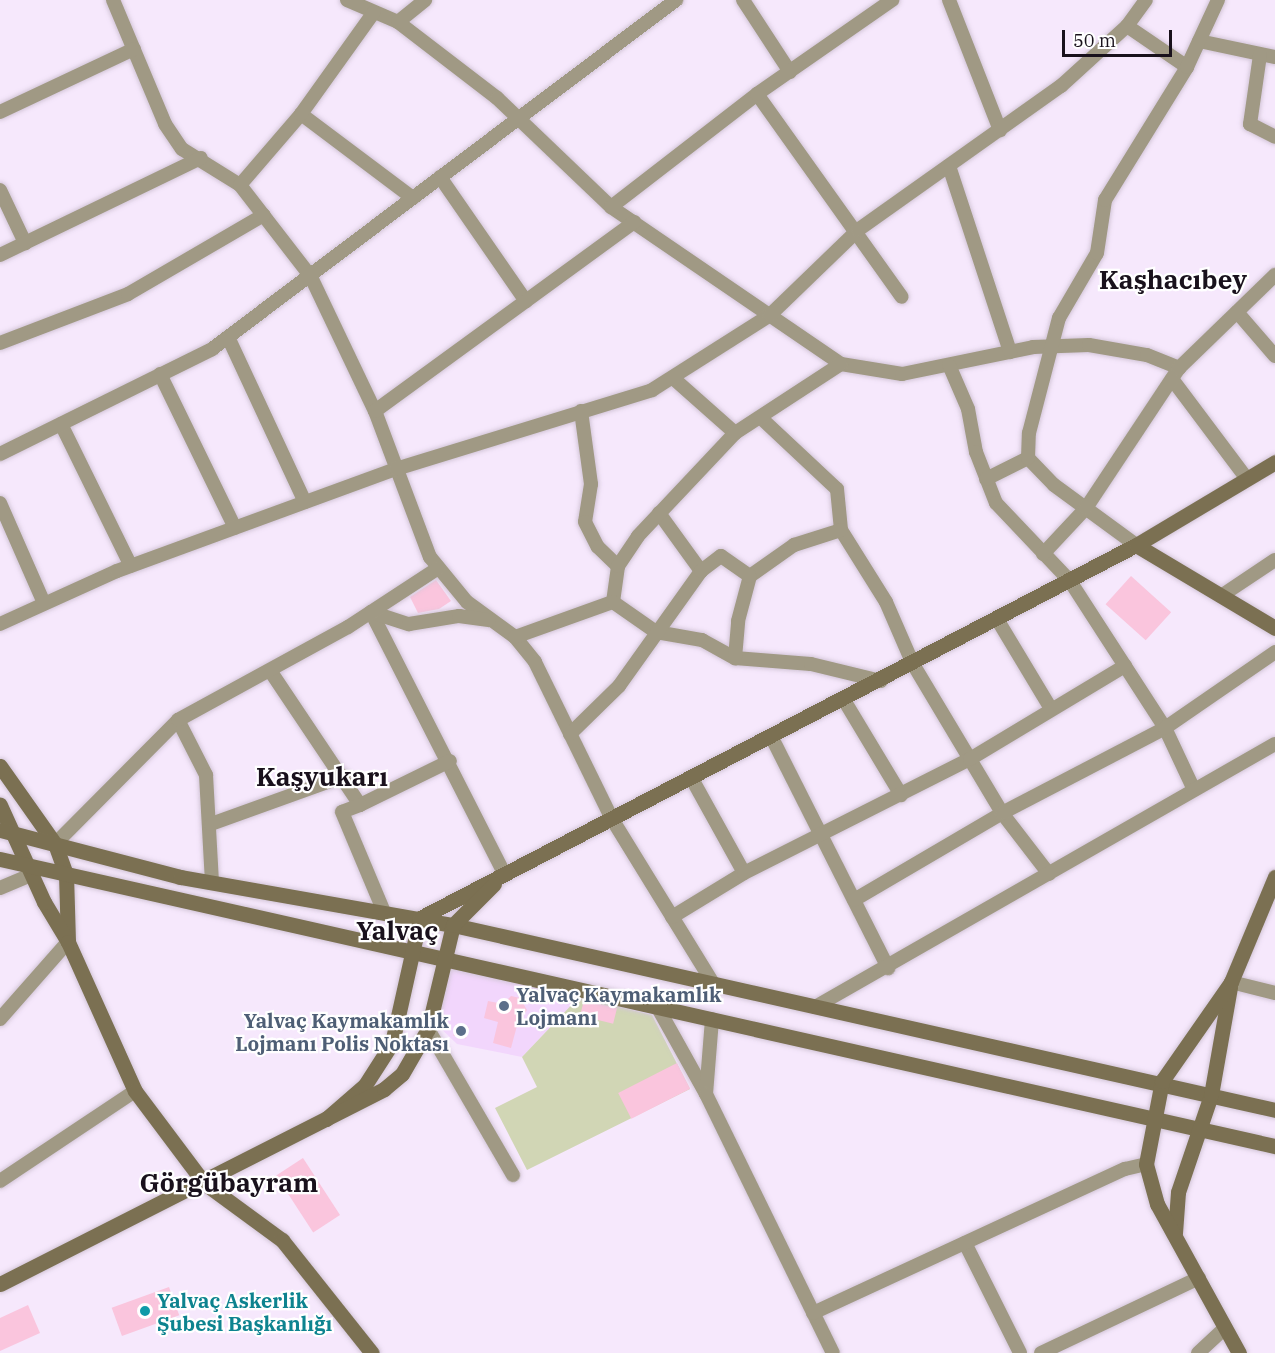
<!DOCTYPE html>
<meta charset="utf-8">
<style>
body{margin:0}
#map{position:relative;width:1275px;height:1353px;overflow:hidden;background:#f6e8fc;font-family:"IBM Plex Serif",serif}
div>[style]{position:absolute}
[style*='--x']{left:calc(var(--x)*1px);top:calc(var(--y)*1px);width:calc(var(--w)*1px);rotate:calc(var(--a)*1deg)}
.built>*{inset:0;background:#f2d6fc}
.green>*{inset:0;background:#d1d6b5}
.building>*{inset:0;background:#fac5dd;transform-origin:0 0}
.roads{filter:drop-shadow(0 0 2px #d3c6d8) drop-shadow(0 0 2px #d3c6d8)}
.street>*{height:14px;margin:-7px;padding:0 7px;transform-origin:7px;border-radius:7px;background:#a09984}
.secondary>*{height:15px;margin:-7.5px;padding:0 7.5px;transform-origin:7.5px;border-radius:7.5px;background:#7b7052}
.dots>*{width:16px;height:16px;translate:-50% -50%;box-sizing:border-box;border:3px solid #fff;border-radius:50%}
span{translate:-50% -50%;white-space:nowrap;text-align:center;line-height:1.15;-webkit-text-stroke:4.5px #fff;paint-order:stroke}
.service-label{font-size:20px;color:#4e5e75;font-weight:700}
.left{translate:0 -50%;text-align:left}
.right{translate:-100% -50%;text-align:right}
.culture-label{font-size:20px;color:#0d838f;font-weight:700}
.district-label{font-size:26px;color:#19111c;font-weight:700}
.scale{position:absolute;left:1062px;top:30px;width:110px;height:27px;box-sizing:border-box;border:3px solid #19111c;border-top:0;padding-left:8px;font-size:18px;line-height:21px;white-space:nowrap;color:#19111c;-webkit-text-stroke:4px #fff;paint-order:stroke}
</style>
<div id="map">
<div class="built">
<i style="clip-path:polygon(447px 966px,579px 997px,522px 1057px,457px 1044px,433px 1021px)"></i>
</div>
<div class="green">
<i style="clip-path:polygon(579px 997px,652px 1015px,690px 1089px,527px 1170px,495px 1108px,537px 1087px,522px 1057px)"></i>
</div>
<div class="building">
<i style="left:1131px;top:576px;width:54px;height:38px;rotate:42deg"></i>
<i style="clip-path:polygon(436px 580px,451px 601px,439px 609px,418px 613px,410px 597px)"></i>
<i style="clip-path:polygon(511px 996px,520px 998px,527px 1010px,518px 1022px,511px 1048px,493px 1043px,498px 1022px,484px 1018px,488px 1001px,503px 1004px)"></i>
<i style="left:584px;top:1000px;width:34px;height:16px;rotate:14deg"></i>
<i style="left:456px;top:1024px;width:13px;height:12px;rotate:13deg"></i>
<i style="left:677px;top:1063px;width:29px;height:66px;rotate:63deg"></i>
<i style="left:303px;top:1158px;width:68px;height:32px;rotate:57deg"></i>
<i style="left:169px;top:1287px;width:30px;height:61px;rotate:70deg"></i>
<i style="clip-path:polygon(28px 1305px,40px 1333px,0 1351px,0 1318px)"></i>
</div>
<div class="roads">
<div class="street">
<i style="--x:113;--y:0;--w:134;--a:67.2"></i>
<i style="--x:165;--y:124;--w:30;--a:56"></i>
<i style="--x:182;--y:149;--w:68;--a:31.8"></i>
<i style="--x:240;--y:185;--w:116;--a:52.3"></i>
<i style="--x:311;--y:277;--w:148;--a:64.5"></i>
<i style="--x:375;--y:411;--w:156;--a:69.4"></i>
<i style="--x:430;--y:557;--w:58;--a:50.6"></i>
<i style="--x:467;--y:602;--w:59;--a:36.1"></i>
<i style="--x:515;--y:637;--w:32;--a:51"></i>
<i style="--x:535;--y:662;--w:175;--a:63.9"></i>
<i style="--x:612;--y:819;--w:193;--a:58.4"></i>
<i style="--x:347;--y:0;--w:56;--a:23.3"></i>
<i style="--x:398;--y:22;--w:125;--a:37.5"></i>
<i style="--x:497;--y:98;--w:158;--a:43.7"></i>
<i style="--x:611;--y:207;--w:278;--a:34.3"></i>
<i style="--x:841;--y:364;--w:62;--a:9.3"></i>
<i style="--x:902;--y:374;--w:134;--a:-11.6"></i>
<i style="--x:1033;--y:347;--w:56;--a:-2"></i>
<i style="--x:1089;--y:345;--w:59;--a:9.8"></i>
<i style="--x:1147;--y:355;--w:35;--a:22"></i>
<i style="--x:743;--y:0;--w:86;--a:56.9"></i>
<i style="--x:949;--y:0;--w:140;--a:68.6"></i>
<i style="--x:398;--y:22;--w:35;--a:-39"></i>
<i style="--x:1127;--y:26;--w:73;--a:34.3"></i>
<i style="--x:1199;--y:41;--w:78;--a:11.9"></i>
<i style="--x:1260;--y:55;--w:70;--a:98.2"></i>
<i style="--x:1250;--y:124;--w:28;--a:27"></i>
<i style="--x:757;--y:94;--w:249;--a:54.5"></i>
<i style="--x:0;--y:112;--w:148;--a:-25.2"></i>
<i style="--x:301;--y:114;--w:140;--a:36.9"></i>
<i style="--x:949;--y:166;--w:196;--a:71.8"></i>
<i style="--x:440;--y:177;--w:151;--a:55.3"></i>
<i style="--x:240;--y:185;--w:94;--a:-49.3"></i>
<i style="--x:301;--y:114;--w:125;--a:-54.4"></i>
<i style="--x:0;--y:190;--w:59;--a:64.7"></i>
<i style="--x:611;--y:207;--w:185;--a:-37.7"></i>
<i style="--x:757;--y:94;--w:165;--a:-34.8"></i>
<i style="--x:0;--y:255;--w:223;--a:-25.8"></i>
<i style="--x:1237;--y:312;--w:58;--a:49.2"></i>
<i style="--x:228;--y:337;--w:182;--a:65"></i>
<i style="--x:0;--y:343;--w:137;--a:-20.9"></i>
<i style="--x:128;--y:294;--w:157;--a:-30.2"></i>
<i style="--x:949;--y:365;--w:48;--a:66.6"></i>
<i style="--x:968;--y:409;--w:44;--a:79.5"></i>
<i style="--x:976;--y:452;--w:55;--a:68.6"></i>
<i style="--x:996;--y:503;--w:108;--a:46.5"></i>
<i style="--x:1070;--y:581;--w:175;--a:57.1"></i>
<i style="--x:1165;--y:728;--w:68;--a:64.9"></i>
<i style="--x:160;--y:374;--w:171;--a:64"></i>
<i style="--x:673;--y:378;--w:83;--a:41.6"></i>
<i style="--x:1172;--y:379;--w:125;--a:53.1"></i>
<i style="--x:375;--y:411;--w:321;--a:-36.1"></i>
<i style="--x:581;--y:411;--w:74;--a:82.2"></i>
<i style="--x:591;--y:484;--w:38;--a:99"></i>
<i style="--x:585;--y:522;--w:28;--a:63"></i>
<i style="--x:598;--y:547;--w:28;--a:44"></i>
<i style="--x:761;--y:418;--w:104;--a:43.1"></i>
<i style="--x:837;--y:489;--w:41;--a:84.4"></i>
<i style="--x:841;--y:530;--w:85;--a:58"></i>
<i style="--x:886;--y:602;--w:68;--a:66.5"></i>
<i style="--x:913;--y:664;--w:174;--a:59.1"></i>
<i style="--x:1002;--y:813;--w:77;--a:52.4"></i>
<i style="--x:61;--y:424;--w:158;--a:63.8"></i>
<i style="--x:0;--y:454;--w:237;--a:-26.3"></i>
<i style="--x:212;--y:349;--w:581;--a:-36.95"></i>
<i style="--x:986;--y:479;--w:47;--a:-26.6"></i>
<i style="--x:0;--y:503;--w:109;--a:66.3"></i>
<i style="--x:659;--y:513;--w:72;--a:54.1"></i>
<i style="--x:1136;--y:545;--w:102;--a:-143.8"></i>
<i style="--x:1054;--y:485;--w:37;--a:-134"></i>
<i style="--x:1028;--y:458;--w:25;--a:-88"></i>
<i style="--x:1029;--y:433;--w:119;--a:-75.4"></i>
<i style="--x:1059;--y:318;--w:75;--a:-59.7"></i>
<i style="--x:1097;--y:253;--w:54;--a:-81.4"></i>
<i style="--x:1105;--y:200;--w:156;--a:-58.3"></i>
<i style="--x:1187;--y:67;--w:74;--a:-65.2"></i>
<i style="--x:1043;--y:554;--w:63;--a:-46.9"></i>
<i style="--x:1086;--y:508;--w:168;--a:-56.4"></i>
<i style="--x:1179;--y:368;--w:134;--a:-44.1"></i>
<i style="--x:1221;--y:596;--w:65;--a:-33.7"></i>
<i style="--x:613;--y:602;--w:36;--a:-82"></i>
<i style="--x:618;--y:566;--w:36;--a:-56"></i>
<i style="--x:638;--y:536;--w:141;--a:-46.7"></i>
<i style="--x:735;--y:433;--w:126;--a:-33.1"></i>
<i style="--x:371;--y:612;--w:293;--a:63"></i>
<i style="--x:371;--y:612;--w:40;--a:18"></i>
<i style="--x:409;--y:624;--w:51;--a:-9.1"></i>
<i style="--x:459;--y:616;--w:30;--a:8"></i>
<i style="--x:997;--y:619;--w:105;--a:59"></i>
<i style="--x:0;--y:624;--w:128;--a:-24.4"></i>
<i style="--x:117;--y:571;--w:297;--a:-20.1"></i>
<i style="--x:396;--y:469;--w:268;--a:-17.1"></i>
<i style="--x:652;--y:390;--w:140;--a:-32.4"></i>
<i style="--x:770;--y:315;--w:122;--a:-44"></i>
<i style="--x:858;--y:230;--w:249;--a:-35.4"></i>
<i style="--x:1061;--y:86;--w:89;--a:-42.3"></i>
<i style="--x:1127;--y:26;--w:32;--a:-54"></i>
<i style="--x:515;--y:637;--w:104;--a:-19.7"></i>
<i style="--x:613;--y:602;--w:52;--a:34.9"></i>
<i style="--x:656;--y:632;--w:47;--a:9.9"></i>
<i style="--x:702;--y:640;--w:38;--a:29"></i>
<i style="--x:735;--y:658;--w:76;--a:4.5"></i>
<i style="--x:811;--y:664;--w:72;--a:13.7"></i>
<i style="--x:735;--y:658;--w:37;--a:-85"></i>
<i style="--x:738;--y:621;--w:47;--a:-75.1"></i>
<i style="--x:750;--y:576;--w:54;--a:-35.2"></i>
<i style="--x:794;--y:545;--w:49;--a:-17.7"></i>
<i style="--x:271;--y:672;--w:160;--a:56.2"></i>
<i style="--x:360;--y:805;--w:100;--a:-26.1"></i>
<i style="--x:844;--y:700;--w:111;--a:59"></i>
<i style="--x:178;--y:720;--w:62;--a:63"></i>
<i style="--x:206;--y:775;--w:107;--a:86.8"></i>
<i style="--x:570;--y:734;--w:69;--a:-44.4"></i>
<i style="--x:619;--y:686;--w:141;--a:-54.5"></i>
<i style="--x:701;--y:571;--w:25;--a:-37"></i>
<i style="--x:721;--y:556;--w:35;--a:35"></i>
<i style="--x:772;--y:738;--w:258;--a:63.2"></i>
<i style="--x:692;--y:779;--w:107;--a:61"></i>
<i style="--x:360;--y:805;--w:19;--a:159"></i>
<i style="--x:342;--y:812;--w:108;--a:67.2"></i>
<i style="--x:211;--y:824;--w:141;--a:-19.8"></i>
<i style="--x:55;--y:844;--w:175;--a:-45.2"></i>
<i style="--x:178;--y:720;--w:194;--a:-28.7"></i>
<i style="--x:348;--y:627;--w:108;--a:-33.2"></i>
<i style="--x:0;--y:888;--w:36;--a:-23"></i>
<i style="--x:854;--y:900;--w:172;--a:-30.4"></i>
<i style="--x:1002;--y:813;--w:184;--a:-27.5"></i>
<i style="--x:1165;--y:728;--w:134;--a:-34.6"></i>
<i style="--x:672;--y:917;--w:84;--a:-31.4"></i>
<i style="--x:744;--y:873;--w:253;--a:-26.8"></i>
<i style="--x:970;--y:759;--w:181;--a:-31"></i>
<i style="--x:1231;--y:982;--w:45;--a:14"></i>
<i style="--x:815;--y:1007;--w:530;--a:-29.76"></i>
<i style="--x:658;--y:1008;--w:98;--a:60.8"></i>
<i style="--x:706;--y:1094;--w:75;--a:-85.4"></i>
<i style="--x:0;--y:1019;--w:103;--a:-48.6"></i>
<i style="--x:428;--y:1029;--w:169;--a:59.8"></i>
<i style="--x:706;--y:1094;--w:288;--a:63.9"></i>
<i style="--x:0;--y:1181;--w:162;--a:-33.7"></i>
<i style="--x:965;--y:1243;--w:123;--a:63.4"></i>
<i style="--x:813;--y:1313;--w:344;--a:-24.8"></i>
<i style="--x:1125;--y:1169;--w:22;--a:-13"></i>
<i style="--x:1041;--y:1353;--w:175;--a:-25.4"></i>
<i style="--x:1198;--y:1353;--w:37;--a:-43"></i>
</div>
<div class="secondary">
<i style="--x:1136;--y:545;--w:162;--a:30.8"></i>
<i style="--x:0;--y:766;--w:95;--a:54.8"></i>
<i style="--x:55;--y:844;--w:32;--a:70"></i>
<i style="--x:66;--y:874;--w:68;--a:88.3"></i>
<i style="--x:68;--y:942;--w:47;--a:-121"></i>
<i style="--x:44;--y:902;--w:107;--a:-114.4"></i>
<i style="--x:0;--y:830;--w:186;--a:14.6"></i>
<i style="--x:180;--y:877;--w:277;--a:10"></i>
<i style="--x:453;--y:925;--w:843;--a:12.68"></i>
<i style="--x:0;--y:859;--w:1307;--a:12.69"></i>
<i style="--x:68;--y:942;--w:163;--a:65.8"></i>
<i style="--x:135;--y:1091;--w:115;--a:53.1"></i>
<i style="--x:204;--y:1183;--w:97;--a:36.2"></i>
<i style="--x:282;--y:1240;--w:144;--a:51.5"></i>
<i style="--x:326;--y:1119;--w:52;--a:-41.1"></i>
<i style="--x:365;--y:1085;--w:50;--a:-57.3"></i>
<i style="--x:392;--y:1043;--w:128;--a:-77.4"></i>
<i style="--x:420;--y:918;--w:807;--a:-27.52"></i>
<i style="--x:1136;--y:545;--w:162;--a:-30.8"></i>
<i style="--x:1175;--y:1233;--w:41;--a:-85.8"></i>
<i style="--x:1178;--y:1192;--w:102;--a:-71.2"></i>
<i style="--x:1211;--y:1095;--w:110;--a:-80"></i>
<i style="--x:0;--y:1284;--w:431;--a:-26.9"></i>
<i style="--x:384;--y:1089;--w:23;--a:-40"></i>
<i style="--x:402;--y:1074;--w:52;--a:-60"></i>
<i style="--x:428;--y:1029;--w:107;--a:-76.5"></i>
<i style="--x:453;--y:925;--w:58;--a:-45"></i>
<i style="--x:1239;--y:1353;--w:170;--a:-118.8"></i>
<i style="--x:1157;--y:1204;--w:41;--a:-105.4"></i>
<i style="--x:1146;--y:1164;--w:85;--a:-79.1"></i>
<i style="--x:1162;--y:1081;--w:121;--a:-55.1"></i>
<i style="--x:1231;--y:982;--w:114;--a:-67.3"></i>
</div>
</div>
<div class="dots">
<i style="left:504px;top:1006px;background:#5c6f8a"></i>
<i style="left:461px;top:1031px;background:#5c6f8a"></i>
<i style="left:145px;top:1311px;background:#0f9aa8"></i>
</div>
<div class="service-label">
<span class="left" style="left:516px;top:1006px">Yalvaç Kaymakamlık<br>Lojmanı</span>
<span class="right" style="left:449px;top:1032px">Yalvaç Kaymakamlık<br>Lojmanı Polis Noktası</span>
</div>
<div class="culture-label">
<span class="left" style="left:157px;top:1312px">Yalvaç Askerlik<br>Şubesi Başkanlığı</span>
</div>
<div class="district-label">
<span style="left:1173px;top:280px">Kaşhacıbey</span>
<span style="left:322px;top:777px">Kaşyukarı</span>
<span style="left:397px;top:931px">Yalvaç</span>
<span style="left:229px;top:1183px">Görgübayram</span>
</div>
<div class="scale">50 m</div>
</div>
